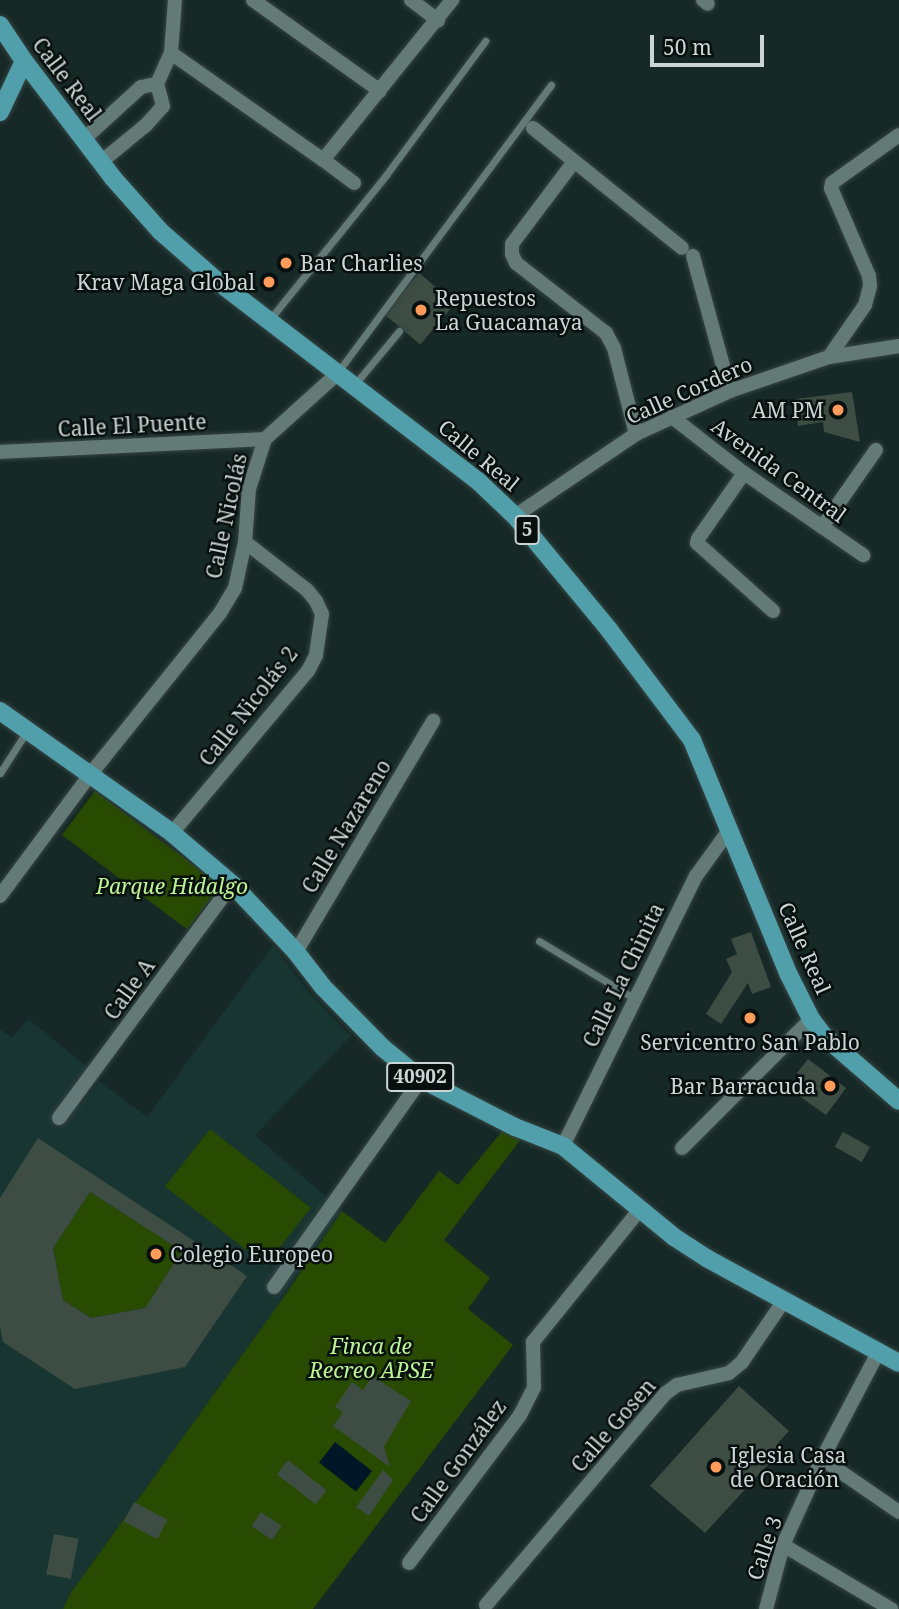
<!DOCTYPE html>
<meta charset="utf-8">
<style>
body{margin:0}
#map{position:relative;width:899px;height:1609px;overflow:hidden;background:#162927;font-family:"Noto Serif",serif}
div>[style]{position:absolute}
[style*='--x']{left:calc(var(--x)*1px);top:calc(var(--y)*1px);width:calc(var(--w)*1px);rotate:calc(var(--a)*1deg)}
.built>*{inset:0;background:#193532}
.green>*{inset:0;background:#284a01;transform-origin:0 0}
.water>*{inset:0;background:#011626;transform-origin:0 0}
.building>*{inset:0;background:#3d4d44;transform-origin:0 0}
.roads{filter:drop-shadow(0 0 2px #364543) drop-shadow(0 0 2px #364543)}
.service>*{height:7px;margin:-3.5px;padding:0 3.5px;transform-origin:3.5px;border-radius:3.5px;background:#647a77}
.minor>*{height:14px;margin:-7px;padding:0 7px;transform-origin:7px;border-radius:7px;background:#647a77}
.primary>*{height:18px;margin:-9px;padding:0 9px;transform-origin:9px;border-radius:9px;background:#509fab}
.dots>*{width:19px;height:19px;translate:-50% -50%;box-sizing:border-box;border:4px solid #08100f;border-radius:50%}
span{translate:-50% -50%;white-space:nowrap;text-align:center;line-height:1.15;-webkit-text-stroke:5px #08100f;paint-order:stroke}
.shield-label span{padding:2px 5px;background:#08100f;border:2px solid;border-radius:5px;-webkit-text-stroke-width:0}
.shield-label{font-size:19px;color:#cad5d4;font-weight:700}
.street-label{font-size:21px;color:#cad5d4}
.poi-label{font-size:21px;color:#cad5d4}
.left{translate:0 -50%;text-align:left}
.right{translate:-100% -50%;text-align:right}
.park-label{font-size:21px;color:#bcf493;font-style:italic}
.scale{position:absolute;left:650px;top:35px;width:114px;height:32px;box-sizing:border-box;border:4px solid #cad5d4;border-top:0;padding-left:9px;font-size:21px;line-height:24px;white-space:nowrap;color:#cad5d4;-webkit-text-stroke:5px #08100f;paint-order:stroke}
</style>
<div id="map">
<div class="built">
<i style="clip-path:polygon(273px 945px,308px 992px,351px 1036px,255px 1135px,342px 1211px,284px 1297px,70px 1594px,63px 1609px,0 1609px,0 1029px,12px 1038px,28px 1019px,89px 1068px,68px 1094px,80px 1105px,100px 1082px,147px 1117px)"></i>
</div>
<div class="green">
<i style="left:95px;top:791px;width:157px;height:55px;rotate:37deg"></i>
<i style="left:210px;top:1129px;width:128px;height:73px;rotate:38deg"></i>
<i style="clip-path:polygon(504px 1129px,521px 1139px,444px 1240px,490px 1278px,468px 1309px,513px 1345px,313px 1609px,63px 1609px,70px 1594px,284px 1297px,342px 1211px,385px 1243px,439px 1171px,458px 1185px)"></i>
<i style="clip-path:polygon(90px 1192px,182px 1251px,145px 1308px,91px 1318px,63px 1300px,53px 1248px)"></i>
</div>
<div class="water">
<i style="left:335px;top:1442px;width:47px;height:26px;rotate:38deg"></i>
</div>
<div class="building">
<i style="left:419px;top:273px;width:47px;height:54px;rotate:40deg"></i>
<i style="clip-path:polygon(852px 392px,860px 442px,824px 432px,823px 422px,798px 426px,795px 399px)"></i>
<i style="clip-path:polygon(751px 932px,771px 987px,752px 994px,748px 983px,721px 1024px,706px 1014px,732px 972px,726px 959px,737px 954px,731px 939px)"></i>
<i style="clip-path:polygon(808px 1059px,846px 1088px,826px 1115px,792px 1091px,803px 1077px,797px 1073px)"></i>
<i style="left:843px;top:1132px;width:31px;height:17px;rotate:29deg"></i>
<i style="clip-path:polygon(evenodd,38px 1138px,247px 1276px,185px 1367px,75px 1389px,3px 1342px,0 1327px,0 1198px,38px 1138px,90px 1192px,182px 1251px,145px 1308px,91px 1318px,63px 1300px,53px 1248px,90px 1192px)"></i>
<i style="clip-path:polygon(372px 1376px,411px 1401px,384px 1447px,390px 1467px,333px 1426px,343px 1412px,335px 1407px,352px 1382px,363px 1390px)"></i>
<i style="clip-path:polygon(739px 1386px,789px 1431px,778px 1443px,783px 1448px,705px 1533px,650px 1486px)"></i>
<i style="left:288px;top:1460px;width:49px;height:18px;rotate:38deg"></i>
<i style="clip-path:polygon(383px 1470px,393px 1480px,369px 1516px,356px 1507px)"></i>
<i style="left:134px;top:1502px;width:38px;height:22px;rotate:28deg"></i>
<i style="left:261px;top:1512px;width:25px;height:17px;rotate:34deg"></i>
<i style="left:54px;top:1534px;width:25px;height:41px;rotate:11deg"></i>
</div>
<div class="roads">
<div class="service">
<i style="--x:270;--y:319;--w:185;--a:-51.1"></i>
<i style="--x:386;--y:175;--w:167;--a:-53.5"></i>
<i style="--x:337;--y:373;--w:359;--a:-53.4"></i>
<i style="--x:355;--y:384;--w:69;--a:-50.3"></i>
<i style="--x:0;--y:773;--w:50;--a:-57.3"></i>
<i style="--x:539;--y:941;--w:112;--a:31.1"></i>
</div>
<div class="minor">
<i style="--x:253;--y:0;--w:156;--a:35.6"></i>
<i style="--x:411;--y:0;--w:34;--a:37"></i>
<i style="--x:703;--y:0;--w:6;--a:39"></i>
<i style="--x:171;--y:53;--w:186;--a:35.1"></i>
<i style="--x:533;--y:128;--w:191;--a:38.8"></i>
<i style="--x:84;--y:139;--w:77;--a:-42.4"></i>
<i style="--x:141;--y:87;--w:16;--a:-11"></i>
<i style="--x:157;--y:84;--w:34;--a:-66"></i>
<i style="--x:171;--y:53;--w:53;--a:-85.7"></i>
<i style="--x:101;--y:162;--w:58;--a:-39.4"></i>
<i style="--x:146;--y:125;--w:25;--a:-48"></i>
<i style="--x:163;--y:106;--w:23;--a:-105"></i>
<i style="--x:573;--y:163;--w:101;--a:127"></i>
<i style="--x:512;--y:244;--w:10;--a:90"></i>
<i style="--x:512;--y:254;--w:10;--a:66"></i>
<i style="--x:516;--y:263;--w:114;--a:37.9"></i>
<i style="--x:606;--y:333;--w:17;--a:62"></i>
<i style="--x:614;--y:348;--w:89;--a:75.7"></i>
<i style="--x:354;--y:183;--w:39;--a:-143"></i>
<i style="--x:323;--y:160;--w:206;--a:-51.1"></i>
<i style="--x:693;--y:256;--w:140;--a:74.7"></i>
<i style="--x:829;--y:357;--w:63;--a:-55.3"></i>
<i style="--x:865;--y:305;--w:20;--a:-75"></i>
<i style="--x:870;--y:286;--w:10;--a:-96"></i>
<i style="--x:869;--y:276;--w:96;--a:-113.4"></i>
<i style="--x:831;--y:188;--w:5;--a:-79"></i>
<i style="--x:832;--y:183;--w:82;--a:-35.6"></i>
<i style="--x:672;--y:417;--w:91;--a:37.9"></i>
<i style="--x:744;--y:473;--w:145;--a:34.6"></i>
<i style="--x:0;--y:452;--w:265;--a:-2.8"></i>
<i style="--x:744;--y:473;--w:80;--a:124.9"></i>
<i style="--x:698;--y:539;--w:4;--a:104"></i>
<i style="--x:697;--y:543;--w:102;--a:41.8"></i>
<i style="--x:515;--y:516;--w:146;--a:-34.1"></i>
<i style="--x:636;--y:434;--w:103;--a:-24.6"></i>
<i style="--x:730;--y:391;--w:105;--a:-19"></i>
<i style="--x:829;--y:357;--w:71;--a:-8.9"></i>
<i style="--x:822;--y:527;--w:94;--a:-55"></i>
<i style="--x:172;--y:833;--w:212;--a:-50"></i>
<i style="--x:308;--y:671;--w:18;--a:-63"></i>
<i style="--x:316;--y:655;--w:41;--a:-81.7"></i>
<i style="--x:322;--y:614;--w:14;--a:-115"></i>
<i style="--x:316;--y:601;--w:14;--a:-129"></i>
<i style="--x:307;--y:590;--w:78;--a:-142.3"></i>
<i style="--x:0;--y:896;--w:149;--a:-53.4"></i>
<i style="--x:89;--y:776;--w:209;--a:-51.2"></i>
<i style="--x:220;--y:613;--w:29;--a:-59"></i>
<i style="--x:235;--y:588;--w:47;--a:-77.7"></i>
<i style="--x:245;--y:542;--w:53;--a:-85.7"></i>
<i style="--x:249;--y:489;--w:52;--a:-72.3"></i>
<i style="--x:265;--y:439;--w:97;--a:-42.1"></i>
<i style="--x:296;--y:952;--w:269;--a:-59.3"></i>
<i style="--x:59;--y:1118;--w:291;--a:-53.5"></i>
<i style="--x:563;--y:1146;--w:301;--a:-63.8"></i>
<i style="--x:696;--y:876;--w:58;--a:-54.1"></i>
<i style="--x:682;--y:1148;--w:182;--a:-45"></i>
<i style="--x:274;--y:1287;--w:255;--a:-54.7"></i>
<i style="--x:822;--y:1459;--w:93;--a:34.5"></i>
<i style="--x:783;--y:1545;--w:126;--a:30.7"></i>
<i style="--x:409;--y:1563;--w:185;--a:-53.1"></i>
<i style="--x:520;--y:1415;--w:31;--a:-63"></i>
<i style="--x:534;--y:1387;--w:45;--a:-91.3"></i>
<i style="--x:533;--y:1342;--w:172;--a:-51.1"></i>
<i style="--x:486;--y:1605;--w:278;--a:-49.7"></i>
<i style="--x:666;--y:1393;--w:14;--a:-36"></i>
<i style="--x:677;--y:1385;--w:53;--a:-13"></i>
<i style="--x:729;--y:1373;--w:17;--a:-40"></i>
<i style="--x:742;--y:1362;--w:76;--a:-55.7"></i>
<i style="--x:766;--y:1609;--w:66;--a:-75.1"></i>
<i style="--x:783;--y:1545;--w:94;--a:-65.6"></i>
<i style="--x:822;--y:1459;--w:122;--a:-62.2"></i>
</div>
<div class="primary">
<i style="--x:0;--y:25;--w:43;--a:56.3"></i>
<i style="--x:24;--y:61;--w:147;--a:52.7"></i>
<i style="--x:113;--y:178;--w:71;--a:48.4"></i>
<i style="--x:160;--y:231;--w:74;--a:41.2"></i>
<i style="--x:216;--y:280;--w:332;--a:37.5"></i>
<i style="--x:479;--y:482;--w:50;--a:43.4"></i>
<i style="--x:515;--y:516;--w:149;--a:50.4"></i>
<i style="--x:610;--y:631;--w:136;--a:53"></i>
<i style="--x:692;--y:740;--w:254;--a:67.6"></i>
<i style="--x:789;--y:975;--w:49;--a:63.4"></i>
<i style="--x:811;--y:1019;--w:21;--a:53"></i>
<i style="--x:824;--y:1036;--w:99;--a:40.9"></i>
<i style="--x:0;--y:112;--w:56;--a:-64.8"></i>
<i style="--x:0;--y:711;--w:211;--a:35.3"></i>
<i style="--x:172;--y:833;--w:79;--a:40.4"></i>
<i style="--x:232;--y:884;--w:93;--a:46.7"></i>
<i style="--x:296;--y:952;--w:44;--a:52.4"></i>
<i style="--x:323;--y:987;--w:86;--a:45.5"></i>
<i style="--x:383;--y:1048;--w:49;--a:39.2"></i>
<i style="--x:421;--y:1079;--w:106;--a:27.1"></i>
<i style="--x:515;--y:1127;--w:52;--a:21.6"></i>
<i style="--x:563;--y:1146;--w:144;--a:39.3"></i>
<i style="--x:674;--y:1237;--w:40;--a:32.9"></i>
<i style="--x:708;--y:1259;--w:217;--a:28.6"></i>
</div>
</div>
<div class="dots">
<i style="left:286px;top:263px;background:#ff9b5b"></i>
<i style="left:269px;top:282px;background:#ff9b5b"></i>
<i style="left:421px;top:310px;background:#ff9b5b"></i>
<i style="left:838px;top:410px;background:#ff9b5b"></i>
<i style="left:750px;top:1018px;background:#ff9b5b"></i>
<i style="left:830px;top:1086px;background:#ff9b5b"></i>
<i style="left:156px;top:1254px;background:#ff9b5b"></i>
<i style="left:716px;top:1467px;background:#ff9b5b"></i>
</div>
<div class="shield-label">
<span style="left:527px;top:530px">5</span>
<span style="left:420px;top:1077px">40902</span>
</div>
<div class="street-label">
<span style="left:67px;top:79px;rotate:53deg">Calle Real</span>
<span style="left:689px;top:390px;rotate:-24deg">Calle Cordero</span>
<span style="left:132px;top:425px;rotate:-3deg">Calle El Puente</span>
<span style="left:479px;top:455px;rotate:40deg">Calle Real</span>
<span style="left:779px;top:470px;rotate:36deg">Avenida Central</span>
<span style="left:226px;top:516px;rotate:-78deg">Calle Nicolás</span>
<span style="left:248px;top:706px;rotate:-52deg">Calle Nicolás 2</span>
<span style="left:346px;top:826px;rotate:-59deg">Calle Nazareno</span>
<span style="left:805px;top:948px;rotate:66deg">Calle Real</span>
<span style="left:623px;top:975px;rotate:-64deg">Calle La Chinita</span>
<span style="left:129px;top:989px;rotate:-54deg">Calle A</span>
<span style="left:613px;top:1425px;rotate:-49deg">Calle Gosen</span>
<span style="left:458px;top:1461px;rotate:-54deg">Calle González</span>
<span style="left:764px;top:1548px;rotate:-71deg">Calle 3</span>
</div>
<div class="poi-label">
<span class="left" style="left:300px;top:263px">Bar Charlies</span>
<span class="right" style="left:255px;top:282px">Krav Maga Global</span>
<span class="left" style="left:435px;top:310px">Repuestos<br>La Guacamaya</span>
<span class="right" style="left:824px;top:410px">AM PM</span>
<span style="left:750px;top:1042px">Servicentro San Pablo</span>
<span class="right" style="left:816px;top:1086px">Bar Barracuda</span>
<span class="left" style="left:170px;top:1254px">Colegio Europeo</span>
<span class="left" style="left:730px;top:1467px">Iglesia Casa<br>de Oración</span>
</div>
<div class="park-label">
<span style="left:172px;top:886px">Parque Hidalgo</span>
<span style="left:371px;top:1358px">Finca de<br>Recreo APSE</span>
</div>
<div class="scale">50 m</div>
</div>
